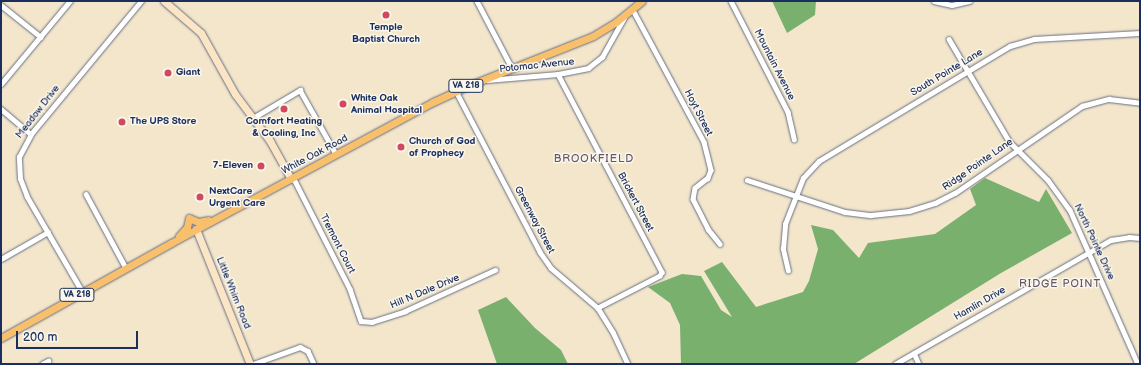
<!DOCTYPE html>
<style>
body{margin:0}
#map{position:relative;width:1141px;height:365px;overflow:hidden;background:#f3e6cb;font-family:"Balsamiq Sans",sans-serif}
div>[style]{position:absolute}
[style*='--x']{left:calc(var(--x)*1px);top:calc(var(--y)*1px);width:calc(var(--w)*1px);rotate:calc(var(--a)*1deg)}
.forest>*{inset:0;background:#79b06e}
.roads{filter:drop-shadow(0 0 1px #676f84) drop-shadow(0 0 1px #676f84)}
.street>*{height:4.5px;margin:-2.25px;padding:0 2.25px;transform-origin:2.25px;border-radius:2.25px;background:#fff}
.secondary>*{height:7px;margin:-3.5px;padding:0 3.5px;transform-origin:3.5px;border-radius:3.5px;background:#fce5c4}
.primary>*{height:7px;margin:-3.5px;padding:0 3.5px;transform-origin:3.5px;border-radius:3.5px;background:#f8bf6c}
.dots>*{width:11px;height:11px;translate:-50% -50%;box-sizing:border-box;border:2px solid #fbf7ec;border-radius:50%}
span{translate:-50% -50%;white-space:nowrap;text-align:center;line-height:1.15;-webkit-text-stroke:3px #fbf7ec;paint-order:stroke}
.shield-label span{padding:1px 3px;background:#fbf7ec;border:1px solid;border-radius:3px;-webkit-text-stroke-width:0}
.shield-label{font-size:9px;color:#1b2f5e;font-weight:700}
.poi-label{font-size:10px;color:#1b2f5e;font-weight:700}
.left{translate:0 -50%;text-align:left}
.right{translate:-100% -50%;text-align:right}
.street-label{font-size:10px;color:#1b2f5e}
.neighbourhood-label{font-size:11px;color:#64566a;letter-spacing:1px}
.frame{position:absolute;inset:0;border:2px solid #1b2f5e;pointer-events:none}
.scale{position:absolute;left:16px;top:331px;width:122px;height:18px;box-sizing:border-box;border:2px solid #1b2f5e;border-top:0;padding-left:5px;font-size:12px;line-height:14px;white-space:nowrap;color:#1b2f5e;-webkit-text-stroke:3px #fbf7ec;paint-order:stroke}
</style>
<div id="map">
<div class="forest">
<i style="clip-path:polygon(772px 1px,816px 1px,815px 15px,787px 33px)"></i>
<i style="clip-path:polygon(985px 178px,1039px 202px,1046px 189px,1072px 233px,1001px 273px,854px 364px,681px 364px,680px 325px,670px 303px,648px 287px,682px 274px,701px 276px,721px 310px,732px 317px,704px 271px,722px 262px,756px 307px,803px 292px,809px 281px,818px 249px,811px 225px,833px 230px,859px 258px,868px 243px,935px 234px,976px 205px,970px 189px)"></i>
<i style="clip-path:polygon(506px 297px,535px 328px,561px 350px,568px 364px,497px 364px,478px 310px)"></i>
</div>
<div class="roads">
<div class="street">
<i style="--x:477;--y:1;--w:76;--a:62.4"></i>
<i style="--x:731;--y:1;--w:125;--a:62.8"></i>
<i style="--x:788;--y:112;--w:28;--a:77"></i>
<i style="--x:934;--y:1;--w:18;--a:13"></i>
<i style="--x:952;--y:5;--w:18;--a:-13"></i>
<i style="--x:1;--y:5;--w:51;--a:38.7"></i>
<i style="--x:633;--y:10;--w:150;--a:61.7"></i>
<i style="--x:704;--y:142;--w:29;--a:76"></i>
<i style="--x:711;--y:170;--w:9;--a:111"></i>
<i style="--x:708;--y:178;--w:16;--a:142"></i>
<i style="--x:695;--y:188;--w:11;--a:100"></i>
<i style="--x:693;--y:199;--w:34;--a:63"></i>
<i style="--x:708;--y:229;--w:19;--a:51"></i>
<i style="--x:949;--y:39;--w:118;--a:59.5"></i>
<i style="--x:1009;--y:141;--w:55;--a:45"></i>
<i style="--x:1048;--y:180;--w:37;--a:54"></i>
<i style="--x:1070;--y:210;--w:168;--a:66.2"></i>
<i style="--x:558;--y:74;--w:224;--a:62.3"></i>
<i style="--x:662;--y:272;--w:4;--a:117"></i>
<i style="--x:660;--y:276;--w:70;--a:152.7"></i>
<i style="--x:487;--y:80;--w:71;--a:-4.8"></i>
<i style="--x:558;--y:74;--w:31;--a:-11"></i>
<i style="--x:588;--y:68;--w:18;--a:-38"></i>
<i style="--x:602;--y:57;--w:47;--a:-60.7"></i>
<i style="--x:1;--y:84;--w:108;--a:-50.3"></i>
<i style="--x:456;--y:91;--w:182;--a:62.4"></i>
<i style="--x:540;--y:252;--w:19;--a:55"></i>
<i style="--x:551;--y:268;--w:62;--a:40.4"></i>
<i style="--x:598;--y:308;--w:28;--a:58"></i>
<i style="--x:613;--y:332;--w:35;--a:65"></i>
<i style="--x:1;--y:109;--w:39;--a:40"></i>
<i style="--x:253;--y:118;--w:55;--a:-30.8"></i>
<i style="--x:300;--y:90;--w:73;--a:60.6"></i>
<i style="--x:293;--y:177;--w:126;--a:63"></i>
<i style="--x:350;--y:289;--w:34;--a:71"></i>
<i style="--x:361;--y:321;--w:11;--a:5"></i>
<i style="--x:372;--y:322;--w:35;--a:-18"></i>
<i style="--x:405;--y:311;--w:99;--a:-24.5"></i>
<i style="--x:747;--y:180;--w:103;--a:18.1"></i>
<i style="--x:845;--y:212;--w:26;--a:7"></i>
<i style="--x:871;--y:215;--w:38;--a:-6"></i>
<i style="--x:909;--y:211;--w:27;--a:-17"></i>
<i style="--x:935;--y:203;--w:22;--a:-27"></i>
<i style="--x:955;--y:193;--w:154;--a:-34.4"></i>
<i style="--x:1082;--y:106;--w:28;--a:-15"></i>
<i style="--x:1109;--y:99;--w:31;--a:7"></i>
<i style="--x:86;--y:194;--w:84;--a:61.6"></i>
<i style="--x:1;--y:259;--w:54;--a:-29.9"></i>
<i style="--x:788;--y:271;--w:23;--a:-103"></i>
<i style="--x:783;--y:249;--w:25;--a:-85"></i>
<i style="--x:785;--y:224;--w:49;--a:-68.6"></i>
<i style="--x:803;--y:178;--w:23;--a:-47"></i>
<i style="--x:819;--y:161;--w:223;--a:-31.1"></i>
<i style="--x:1010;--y:46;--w:25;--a:-16"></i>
<i style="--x:1034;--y:39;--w:106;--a:-3.2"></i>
<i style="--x:82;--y:292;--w:110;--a:-120.1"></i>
<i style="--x:27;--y:197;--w:19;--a:-111"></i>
<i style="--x:20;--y:179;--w:22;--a:-93"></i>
<i style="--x:19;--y:157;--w:26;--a:-62"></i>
<i style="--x:31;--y:134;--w:173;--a:-50.4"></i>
<i style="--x:914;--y:353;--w:12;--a:66"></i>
<i style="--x:42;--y:364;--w:7;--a:-27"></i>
<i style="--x:253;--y:364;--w:50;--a:-19.9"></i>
<i style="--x:300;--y:347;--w:9;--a:27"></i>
<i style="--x:308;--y:351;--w:14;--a:65"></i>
<i style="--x:895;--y:364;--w:249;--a:-29.9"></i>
<i style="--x:1111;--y:240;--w:18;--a:-9"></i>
<i style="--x:1129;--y:237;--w:11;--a:5"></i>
</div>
<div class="secondary">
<i style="--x:164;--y:1;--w:49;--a:40.9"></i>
<i style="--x:201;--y:33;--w:70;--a:60.9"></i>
<i style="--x:235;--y:94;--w:59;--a:53.3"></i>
<i style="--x:270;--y:141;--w:43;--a:61.1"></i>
<i style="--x:196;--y:229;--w:145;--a:68.2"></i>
</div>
<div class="primary">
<i style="--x:179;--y:236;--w:12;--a:-48"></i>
<i style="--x:187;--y:227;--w:9;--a:-77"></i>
<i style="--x:189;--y:218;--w:10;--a:24"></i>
<i style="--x:198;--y:222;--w:10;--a:-11"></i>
<i style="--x:1;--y:338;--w:195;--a:-29.2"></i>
<i style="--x:171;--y:243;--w:298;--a:-28.3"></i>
<i style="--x:433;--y:102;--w:41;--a:-24.7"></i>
<i style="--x:470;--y:85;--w:132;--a:-21.7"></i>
<i style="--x:593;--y:36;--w:27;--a:-31"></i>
<i style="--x:616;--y:22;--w:33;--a:-39"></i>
</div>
</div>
<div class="dots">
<i style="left:386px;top:15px;background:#d1495b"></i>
<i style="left:168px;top:73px;background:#d1495b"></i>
<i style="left:343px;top:104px;background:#d1495b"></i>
<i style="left:284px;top:109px;background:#d1495b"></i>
<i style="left:122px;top:122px;background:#d1495b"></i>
<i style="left:401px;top:147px;background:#d1495b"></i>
<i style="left:261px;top:166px;background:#d1495b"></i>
<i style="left:200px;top:197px;background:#d1495b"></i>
</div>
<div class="shield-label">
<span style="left:466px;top:86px">VA 218</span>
<span style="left:77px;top:295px">VA 218</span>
</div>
<div class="poi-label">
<span style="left:386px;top:33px">Temple<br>Baptist Church</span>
<span class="left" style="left:176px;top:73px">Giant</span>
<span class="left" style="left:351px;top:104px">White Oak<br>Animal Hospital</span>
<span style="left:284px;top:127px">Comfort Heating<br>&amp; Cooling, Inc</span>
<span class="left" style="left:130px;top:122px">The UPS Store</span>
<span class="left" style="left:409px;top:147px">Church of God<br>of Prophecy</span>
<span class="right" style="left:253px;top:166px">7-Eleven</span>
<span class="left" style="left:209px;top:197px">NextCare<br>Urgent Care</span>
</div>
<div class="street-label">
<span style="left:774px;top:65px;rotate:63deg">Mountain Avenue</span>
<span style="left:537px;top:66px;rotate:-6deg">Potomac Avenue</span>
<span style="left:947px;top:73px;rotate:-31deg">South Pointe Lane</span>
<span style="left:38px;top:112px;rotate:-52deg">Meadow Drive</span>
<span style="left:698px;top:113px;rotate:63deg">Hoyt Street</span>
<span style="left:315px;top:155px;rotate:-28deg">White Oak Road</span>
<span style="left:978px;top:165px;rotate:-35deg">Ridge Pointe Lane</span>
<span style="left:635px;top:202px;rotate:62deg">Brickert Street</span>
<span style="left:534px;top:220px;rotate:62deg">Greenway Street</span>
<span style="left:1094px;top:242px;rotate:65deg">North Pointe Drive</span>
<span style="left:337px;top:244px;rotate:63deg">Tremont Court</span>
<span style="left:425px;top:292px;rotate:-23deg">Hill N Dale Drive</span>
<span style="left:233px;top:293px;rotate:68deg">Little Whim Road</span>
<span style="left:980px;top:304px;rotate:-30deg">Hamlin Drive</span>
</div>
<div class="neighbourhood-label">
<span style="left:594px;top:159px">BROOKFIELD</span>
<span style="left:1060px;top:284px">RIDGE POINT</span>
</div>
<div class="frame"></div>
<div class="scale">200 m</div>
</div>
